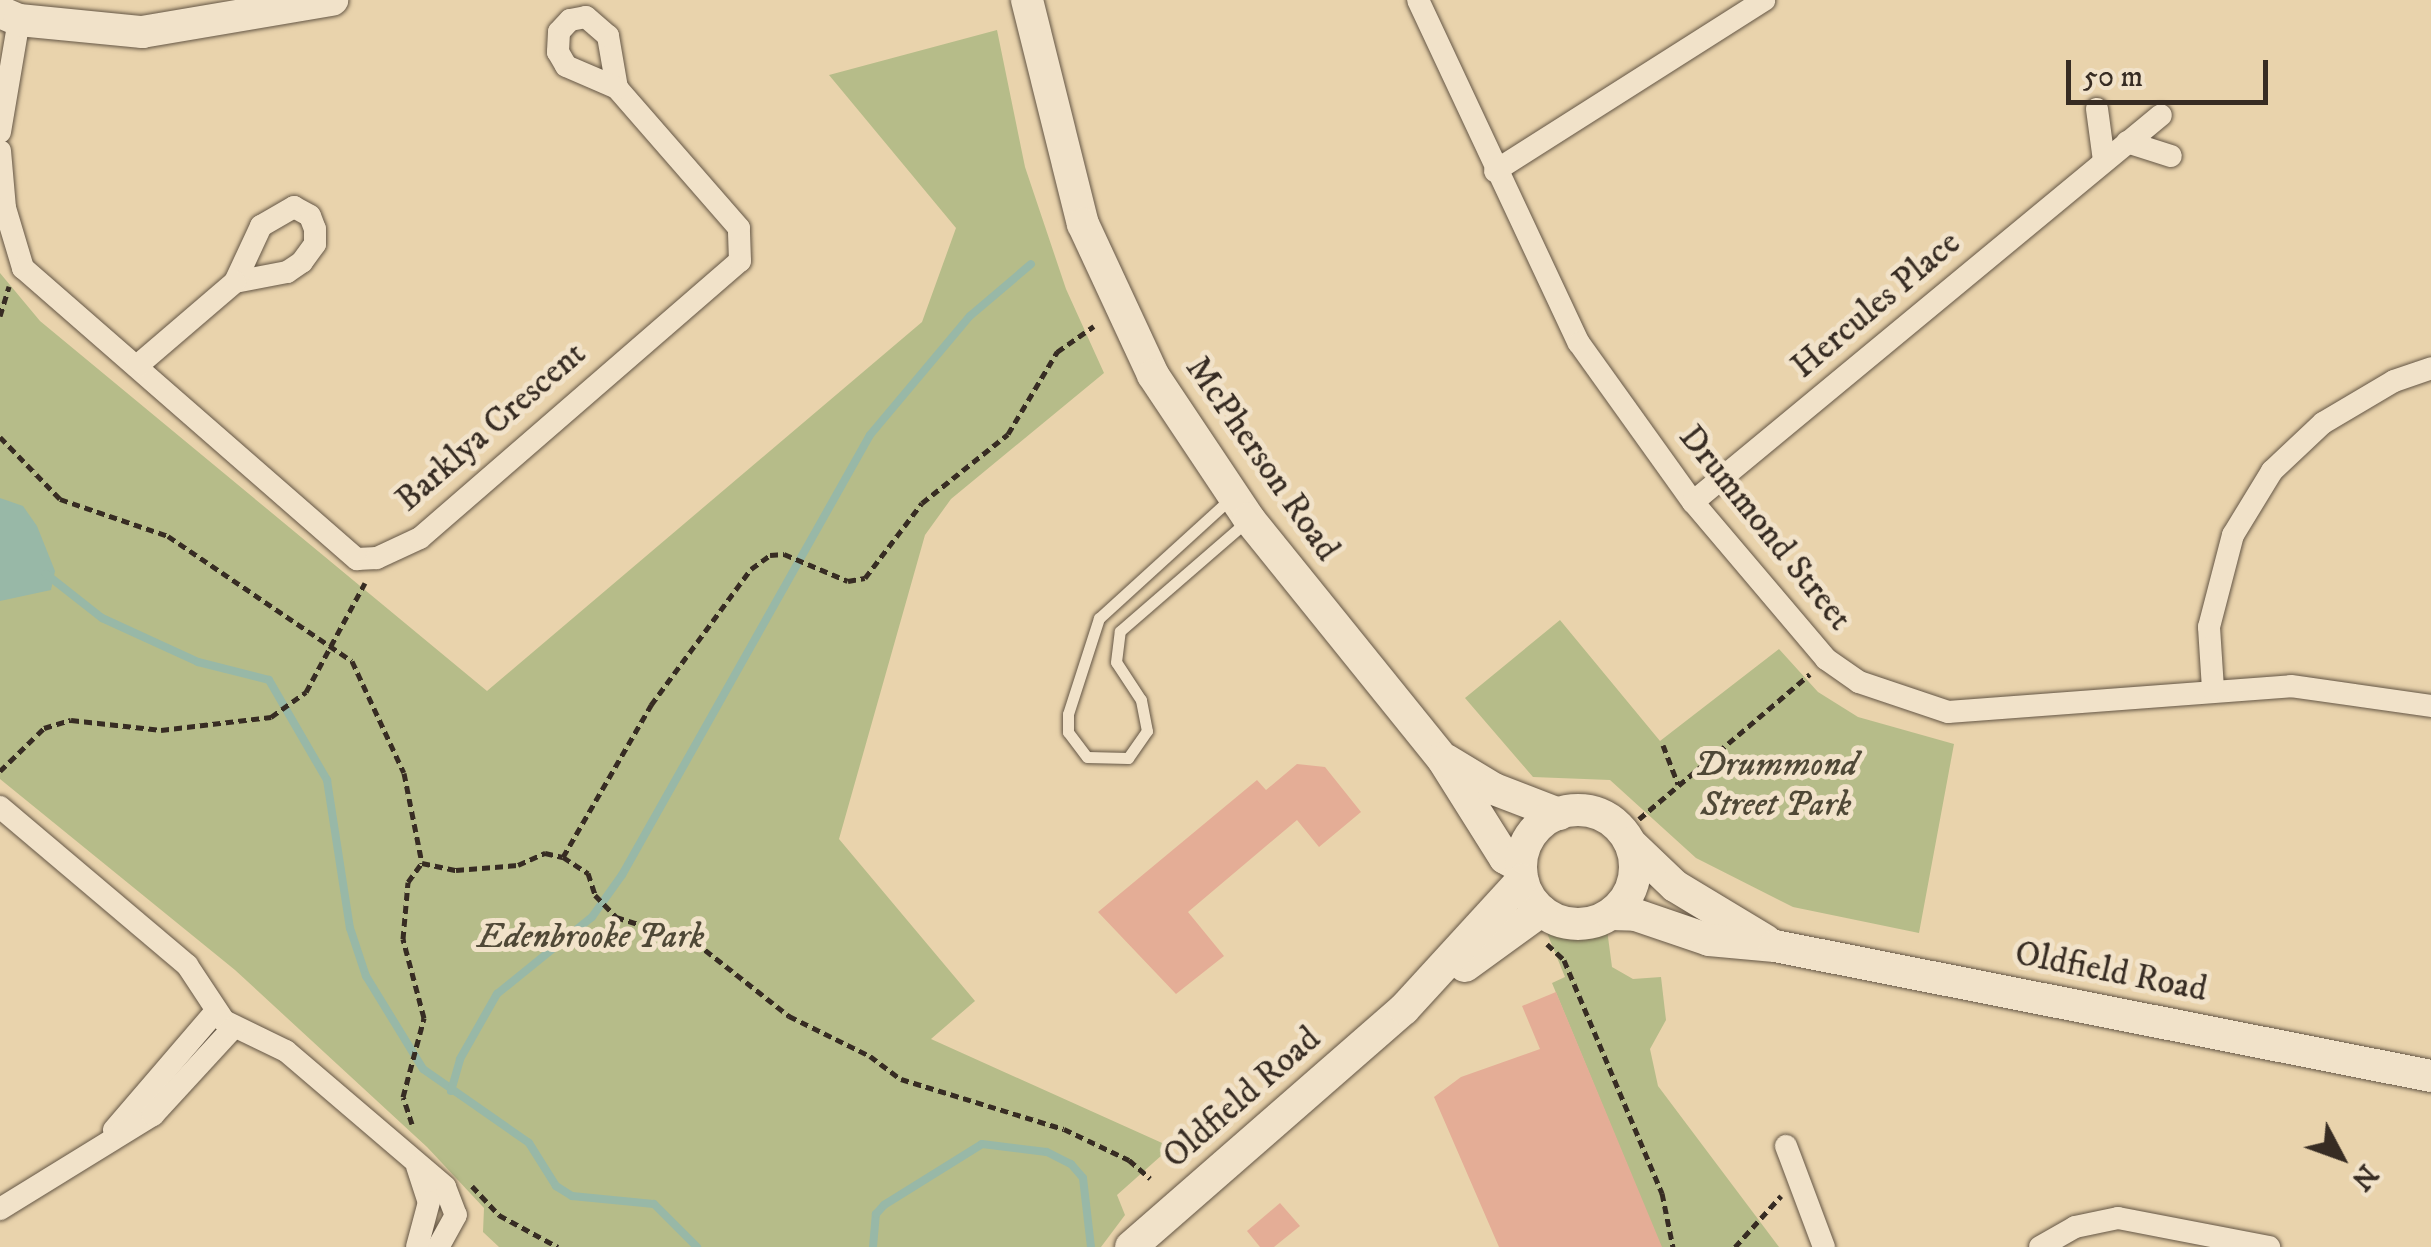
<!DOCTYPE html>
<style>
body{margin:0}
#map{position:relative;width:2431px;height:1247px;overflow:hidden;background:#e9d3ac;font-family:"IM FELL DW Pica",serif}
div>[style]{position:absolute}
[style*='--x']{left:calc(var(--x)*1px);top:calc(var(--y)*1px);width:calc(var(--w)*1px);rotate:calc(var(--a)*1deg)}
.green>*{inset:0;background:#b6bc89}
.water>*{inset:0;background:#98b8a7}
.stream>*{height:8px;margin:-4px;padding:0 4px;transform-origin:4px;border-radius:4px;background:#98b8a7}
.building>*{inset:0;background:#e4ad96}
.path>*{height:5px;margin-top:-2.5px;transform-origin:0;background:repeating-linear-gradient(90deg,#372c23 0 8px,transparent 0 13px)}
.roads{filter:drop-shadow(0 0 2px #645645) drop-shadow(0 0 2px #645645)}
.lane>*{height:11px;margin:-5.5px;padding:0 5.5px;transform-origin:5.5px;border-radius:5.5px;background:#f1e2c9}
.street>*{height:22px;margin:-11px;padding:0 11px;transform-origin:11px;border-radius:11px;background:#f1e2c9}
.secondary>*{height:32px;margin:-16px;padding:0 16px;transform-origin:16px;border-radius:16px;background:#f1e2c9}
.secondary>.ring{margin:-16px;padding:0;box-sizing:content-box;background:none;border:32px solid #f1e2c9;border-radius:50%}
span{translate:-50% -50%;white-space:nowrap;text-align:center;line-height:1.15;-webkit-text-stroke:10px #f1e2c9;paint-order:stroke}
.street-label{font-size:35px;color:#372c23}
.park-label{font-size:35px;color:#504937;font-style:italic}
.north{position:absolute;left:2291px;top:1107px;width:100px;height:100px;-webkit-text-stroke:8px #f1e2c9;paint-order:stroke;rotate:131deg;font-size:28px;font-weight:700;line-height:40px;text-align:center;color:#372c23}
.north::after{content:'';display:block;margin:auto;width:35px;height:45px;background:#372c23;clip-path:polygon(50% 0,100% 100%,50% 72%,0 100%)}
.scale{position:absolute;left:2066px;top:60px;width:202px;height:45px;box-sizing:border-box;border:5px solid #372c23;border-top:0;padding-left:12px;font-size:30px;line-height:35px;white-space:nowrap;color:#372c23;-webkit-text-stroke:8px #f1e2c9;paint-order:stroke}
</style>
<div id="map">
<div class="green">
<i style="clip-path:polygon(997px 30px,1025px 167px,1066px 289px,1104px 373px,951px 499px,925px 535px,839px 839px,975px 1001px,931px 1039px,1171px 1147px,1117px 1195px,1125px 1215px,1101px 1247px,499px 1247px,483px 1232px,484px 1208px,427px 1147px,235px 970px,0 779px,0 273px,40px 321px,487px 691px,922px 322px,956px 228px,829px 75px)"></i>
<i style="clip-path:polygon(1560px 620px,1660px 741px,1779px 649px,1818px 692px,1858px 717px,1954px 744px,1919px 933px,1793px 907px,1696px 858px,1610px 780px,1533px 777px,1465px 698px)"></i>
<i style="clip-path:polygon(1606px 922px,1612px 967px,1633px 979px,1661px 977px,1666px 1020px,1650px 1049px,1658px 1086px,1779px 1247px,1661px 1247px,1552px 983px,1565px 977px,1547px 933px)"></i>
</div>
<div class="water">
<i style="clip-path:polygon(0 498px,23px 506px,37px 526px,55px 571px,51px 590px,0 601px)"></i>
</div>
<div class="stream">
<i style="--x:46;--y:574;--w:71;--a:38.2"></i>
<i style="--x:102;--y:618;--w:106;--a:24.6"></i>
<i style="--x:198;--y:662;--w:73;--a:14.2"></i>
<i style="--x:269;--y:680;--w:116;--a:59.9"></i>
<i style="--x:327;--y:780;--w:150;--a:81.2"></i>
<i style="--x:350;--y:928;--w:51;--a:71.6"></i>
<i style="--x:366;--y:976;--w:109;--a:58.5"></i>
<i style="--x:423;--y:1069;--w:129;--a:34.9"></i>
<i style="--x:529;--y:1143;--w:51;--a:57.9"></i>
<i style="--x:556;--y:1186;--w:19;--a:32"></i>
<i style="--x:572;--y:1196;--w:82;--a:5.6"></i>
<i style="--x:654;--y:1204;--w:61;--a:45"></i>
<i style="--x:451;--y:1091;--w:33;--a:-74"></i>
<i style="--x:460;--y:1059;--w:75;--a:-60.4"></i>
<i style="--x:497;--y:994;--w:122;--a:-39"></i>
<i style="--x:592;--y:917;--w:52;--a:-54.5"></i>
<i style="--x:622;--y:875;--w:505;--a:-60.59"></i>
<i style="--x:870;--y:435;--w:155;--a:-50"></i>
<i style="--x:970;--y:316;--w:80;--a:-40.4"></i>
<i style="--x:873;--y:1247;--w:33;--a:-85"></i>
<i style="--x:876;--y:1214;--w:12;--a:-48"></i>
<i style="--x:884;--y:1205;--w:115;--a:-31.9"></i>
<i style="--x:982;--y:1144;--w:65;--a:7"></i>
<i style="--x:1047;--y:1152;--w:27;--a:27"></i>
<i style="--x:1071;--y:1164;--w:18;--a:49"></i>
<i style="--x:1083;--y:1178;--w:69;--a:83.4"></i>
</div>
<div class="building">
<i style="clip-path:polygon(1297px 764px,1325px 767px,1361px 812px,1319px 847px,1297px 820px,1188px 912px,1224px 956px,1176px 994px,1098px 912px,1257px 780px,1266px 790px)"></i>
<i style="clip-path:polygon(1556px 992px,1662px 1247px,1499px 1247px,1434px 1097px,1461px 1077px,1540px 1049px,1522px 1006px)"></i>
<i style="clip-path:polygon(1280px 1203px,1300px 1226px,1274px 1247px,1260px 1247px,1247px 1231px)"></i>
</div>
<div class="path">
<i style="--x:0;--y:316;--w:31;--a:-73"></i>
<i style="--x:0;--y:437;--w:86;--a:45.9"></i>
<i style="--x:60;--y:499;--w:114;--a:18.9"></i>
<i style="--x:168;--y:536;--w:222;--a:34.2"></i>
<i style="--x:352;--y:661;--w:123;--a:65.1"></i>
<i style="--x:404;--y:773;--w:92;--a:78.7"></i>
<i style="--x:1663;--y:745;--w:42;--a:69"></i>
<i style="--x:0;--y:771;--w:62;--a:-44.3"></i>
<i style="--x:44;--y:728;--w:28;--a:-17"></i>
<i style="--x:71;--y:720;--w:91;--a:6.3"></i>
<i style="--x:161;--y:730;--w:111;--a:-6.7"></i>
<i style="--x:271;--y:717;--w:43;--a:-35.5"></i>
<i style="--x:306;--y:692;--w:124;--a:-61.6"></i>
<i style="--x:1639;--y:819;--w:224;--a:-40.3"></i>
<i style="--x:563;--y:857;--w:176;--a:-59.9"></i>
<i style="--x:651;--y:705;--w:169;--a:-53.7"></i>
<i style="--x:751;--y:569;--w:24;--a:-36"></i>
<i style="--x:770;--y:555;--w:14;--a:-4"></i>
<i style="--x:784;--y:554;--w:69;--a:22.9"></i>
<i style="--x:848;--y:581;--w:17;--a:-10"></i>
<i style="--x:865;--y:578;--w:94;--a:-52.8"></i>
<i style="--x:922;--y:503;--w:110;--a:-38.7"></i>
<i style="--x:1008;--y:434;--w:96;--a:-59.1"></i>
<i style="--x:1057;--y:352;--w:45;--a:-35.1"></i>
<i style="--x:422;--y:863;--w:35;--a:12"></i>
<i style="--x:456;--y:870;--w:62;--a:-4.6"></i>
<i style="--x:518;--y:865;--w:30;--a:-24"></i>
<i style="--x:545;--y:853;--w:18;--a:13"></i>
<i style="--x:563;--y:857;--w:30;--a:33"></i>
<i style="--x:588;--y:873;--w:23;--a:72"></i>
<i style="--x:595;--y:895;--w:30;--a:46"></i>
<i style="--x:616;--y:917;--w:83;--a:17.6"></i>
<i style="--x:695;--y:942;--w:120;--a:38.2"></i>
<i style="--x:789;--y:1016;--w:90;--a:26.3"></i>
<i style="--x:870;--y:1056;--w:39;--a:37"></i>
<i style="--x:901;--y:1079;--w:170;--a:17.1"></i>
<i style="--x:1064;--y:1129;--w:72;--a:25.5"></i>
<i style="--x:1129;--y:1160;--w:28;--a:41"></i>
<i style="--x:1547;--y:944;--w:23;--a:43"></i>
<i style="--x:1564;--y:960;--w:253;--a:67.2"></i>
<i style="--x:1662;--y:1193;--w:55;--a:78.5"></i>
<i style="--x:412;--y:1124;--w:28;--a:-108"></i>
<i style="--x:403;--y:1097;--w:82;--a:-75.1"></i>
<i style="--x:424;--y:1018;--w:82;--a:-104.9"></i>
<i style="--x:403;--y:939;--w:57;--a:-85"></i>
<i style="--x:408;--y:882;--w:24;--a:-54"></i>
<i style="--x:472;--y:1186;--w:40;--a:47"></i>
<i style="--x:499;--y:1215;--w:67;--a:28.5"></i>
<i style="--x:1735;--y:1247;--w:69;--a:-48"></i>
</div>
<div class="roads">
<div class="lane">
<i style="--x:1230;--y:499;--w:177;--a:137.7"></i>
<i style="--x:1099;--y:618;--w:101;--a:107.9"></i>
<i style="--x:1068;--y:714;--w:18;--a:90"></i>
<i style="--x:1068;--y:732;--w:31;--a:53"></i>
<i style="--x:1087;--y:757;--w:41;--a:1.4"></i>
<i style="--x:1128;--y:758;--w:33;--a:-55"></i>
<i style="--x:1147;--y:731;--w:32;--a:-101"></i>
<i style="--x:1141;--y:700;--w:45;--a:-123.3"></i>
<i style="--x:1116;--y:662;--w:31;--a:-83"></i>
<i style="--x:1120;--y:631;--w:167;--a:-40.9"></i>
</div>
<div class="street">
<i style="--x:1418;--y:0;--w:379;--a:64.9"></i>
<i style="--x:1579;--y:343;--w:196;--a:54.4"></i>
<i style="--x:1693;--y:502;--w:206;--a:49.7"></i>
<i style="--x:1826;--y:659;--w:40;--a:34.9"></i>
<i style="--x:1859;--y:682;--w:94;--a:18.6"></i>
<i style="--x:1948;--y:712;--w:344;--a:-4.3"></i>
<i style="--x:2291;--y:686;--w:141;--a:8.1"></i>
<i style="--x:2097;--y:109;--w:52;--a:82.3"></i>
<i style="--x:0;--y:132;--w:114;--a:-80.4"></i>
<i style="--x:2127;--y:142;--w:46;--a:17.7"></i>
<i style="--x:0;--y:151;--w:57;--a:85"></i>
<i style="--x:5;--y:208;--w:63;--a:73.3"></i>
<i style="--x:23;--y:268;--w:443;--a:41.1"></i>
<i style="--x:357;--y:559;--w:20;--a:-3"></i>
<i style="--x:377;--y:558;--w:47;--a:-24.9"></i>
<i style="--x:420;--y:538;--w:423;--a:-40.9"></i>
<i style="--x:740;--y:261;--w:33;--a:-92"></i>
<i style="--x:739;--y:228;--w:186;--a:-131.1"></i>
<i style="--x:617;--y:88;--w:53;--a:-99.8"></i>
<i style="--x:608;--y:36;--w:29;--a:-139"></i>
<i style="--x:586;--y:17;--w:16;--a:169"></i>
<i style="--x:570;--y:20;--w:16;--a:133"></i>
<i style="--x:559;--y:32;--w:20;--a:93"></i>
<i style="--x:558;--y:52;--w:16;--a:60"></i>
<i style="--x:566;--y:66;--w:56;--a:23.3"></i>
<i style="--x:1495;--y:171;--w:319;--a:-32.4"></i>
<i style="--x:294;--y:207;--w:18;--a:29"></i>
<i style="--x:310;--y:216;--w:14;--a:69"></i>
<i style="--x:315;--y:229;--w:15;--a:90"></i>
<i style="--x:315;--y:244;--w:22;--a:126"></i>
<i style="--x:302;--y:262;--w:18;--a:146"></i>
<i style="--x:287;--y:272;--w:53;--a:169.1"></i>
<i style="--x:235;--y:282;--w:62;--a:-65.1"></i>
<i style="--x:261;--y:226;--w:38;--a:-30"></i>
<i style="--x:137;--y:366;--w:129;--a:-40.6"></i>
<i style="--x:1693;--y:502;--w:607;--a:-39.59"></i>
<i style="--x:2213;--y:689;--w:62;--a:-93.7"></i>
<i style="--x:2209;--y:627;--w:95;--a:-75.4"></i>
<i style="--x:2233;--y:535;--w:75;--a:-58.6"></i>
<i style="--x:2272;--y:471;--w:70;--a:-43.3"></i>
<i style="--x:2323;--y:423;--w:82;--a:-30.6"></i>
<i style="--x:2394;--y:381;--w:39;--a:-19"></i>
<i style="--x:0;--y:807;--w:245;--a:40.2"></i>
<i style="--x:187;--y:965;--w:67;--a:56.5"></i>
<i style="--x:224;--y:1021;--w:69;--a:25.8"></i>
<i style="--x:286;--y:1051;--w:209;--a:40.5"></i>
<i style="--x:445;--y:1187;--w:30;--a:69"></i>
<i style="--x:456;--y:1215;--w:37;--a:119"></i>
<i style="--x:114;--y:1130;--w:155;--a:-49.4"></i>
<i style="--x:1786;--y:1146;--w:108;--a:69.4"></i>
<i style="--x:417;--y:1166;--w:38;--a:72"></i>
<i style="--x:429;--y:1202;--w:47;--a:104.9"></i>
<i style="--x:0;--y:1209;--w:180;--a:-31.6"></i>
<i style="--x:153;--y:1115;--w:118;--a:-47.4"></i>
<i style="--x:2040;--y:1247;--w:40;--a:-29.7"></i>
<i style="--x:2075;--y:1227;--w:44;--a:-11.8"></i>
<i style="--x:2118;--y:1218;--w:154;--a:10.9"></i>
</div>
<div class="secondary">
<i style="--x:1027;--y:0;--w:231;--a:76"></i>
<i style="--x:1083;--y:224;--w:166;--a:65.1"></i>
<i style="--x:1153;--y:375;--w:173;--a:56.3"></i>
<i style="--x:1249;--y:519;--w:307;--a:51.1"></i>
<i style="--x:1442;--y:758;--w:118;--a:57.8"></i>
<i style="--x:1505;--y:858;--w:18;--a:29"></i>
<i style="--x:0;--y:12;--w:21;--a:23"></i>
<i style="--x:19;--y:20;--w:124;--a:5.6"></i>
<i style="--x:142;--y:32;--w:193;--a:-9.6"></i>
<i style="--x:1446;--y:760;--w:56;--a:31.1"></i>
<i style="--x:1494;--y:789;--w:70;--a:21"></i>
<i class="ring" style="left:1521px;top:810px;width:82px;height:82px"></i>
<i style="--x:1630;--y:843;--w:62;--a:43.7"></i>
<i style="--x:1675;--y:886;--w:106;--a:31.1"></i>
<i style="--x:1611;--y:914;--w:25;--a:2"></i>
<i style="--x:1636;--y:915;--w:77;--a:18.9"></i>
<i style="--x:1709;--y:940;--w:66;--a:5.2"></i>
<i style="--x:1775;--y:946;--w:669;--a:11.21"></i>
<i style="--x:1465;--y:966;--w:94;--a:-35.9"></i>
<i style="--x:1131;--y:1247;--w:362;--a:-41.1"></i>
<i style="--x:1404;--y:1009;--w:175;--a:-47.5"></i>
</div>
</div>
<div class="street-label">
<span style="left:1876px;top:305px;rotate:-40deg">Hercules Place</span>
<span style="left:491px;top:427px;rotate:-41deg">Barklya Crescent</span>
<span style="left:1262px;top:459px;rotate:55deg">McPherson Road</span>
<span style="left:1765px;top:528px;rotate:51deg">Drummond Street</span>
<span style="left:2111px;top:972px;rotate:11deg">Oldfield Road</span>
<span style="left:1242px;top:1098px;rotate:-41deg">Oldfield Road</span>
</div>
<div class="park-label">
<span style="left:1776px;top:785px">Drummond<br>Street Park</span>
<span style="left:591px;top:937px">Edenbrooke Park</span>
</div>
<div class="north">N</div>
<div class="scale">50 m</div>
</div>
